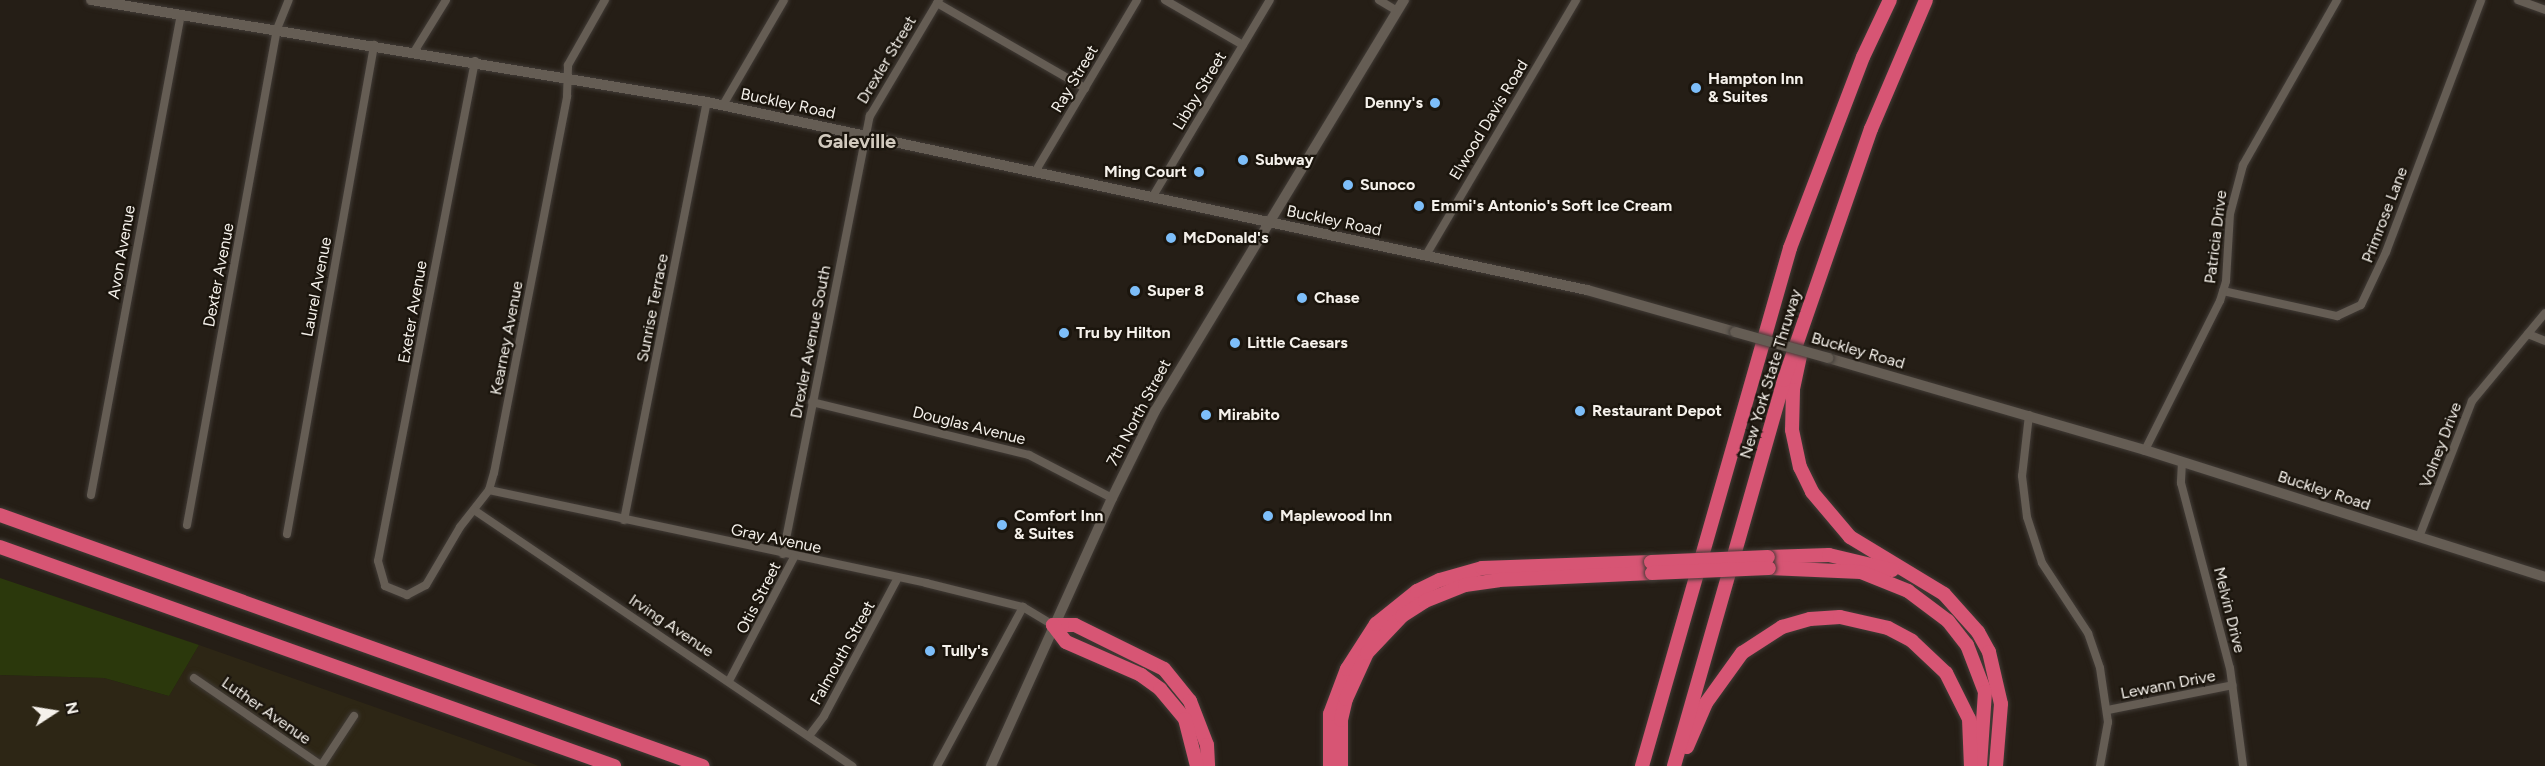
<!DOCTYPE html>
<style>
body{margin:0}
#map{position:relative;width:2545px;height:766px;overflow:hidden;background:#251e16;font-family:Figtree,sans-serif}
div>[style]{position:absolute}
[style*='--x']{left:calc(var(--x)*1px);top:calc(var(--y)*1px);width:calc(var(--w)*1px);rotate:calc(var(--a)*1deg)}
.industrial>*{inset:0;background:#2d2615}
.green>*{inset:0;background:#2b380c}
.roads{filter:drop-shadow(0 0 2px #413b36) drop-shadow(0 0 2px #413b36)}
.street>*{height:8px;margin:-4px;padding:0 4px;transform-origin:4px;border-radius:4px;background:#655d54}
.secondary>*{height:10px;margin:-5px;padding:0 5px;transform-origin:5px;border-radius:5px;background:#655d54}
.highway>*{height:14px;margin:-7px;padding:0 7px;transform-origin:7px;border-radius:7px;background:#d75574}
.bridges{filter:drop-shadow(0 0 2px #413b36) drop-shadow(0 0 2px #413b36)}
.secondary-bridge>*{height:10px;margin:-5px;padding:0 5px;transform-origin:5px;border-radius:5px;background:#655d54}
.highway-bridge>*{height:14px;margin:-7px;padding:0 7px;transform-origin:7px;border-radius:7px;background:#d75574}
.dots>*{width:16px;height:16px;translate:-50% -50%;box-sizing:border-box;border:3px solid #1b150d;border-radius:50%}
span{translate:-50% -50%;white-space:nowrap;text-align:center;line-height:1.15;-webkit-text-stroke:4.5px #1b150d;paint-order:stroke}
.street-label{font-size:16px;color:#f5f1eb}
.poi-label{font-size:16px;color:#f5f1eb;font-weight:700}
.left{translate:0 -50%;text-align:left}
.right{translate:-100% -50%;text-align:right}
.quarter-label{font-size:20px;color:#d2cabe;font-weight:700}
.north{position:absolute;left:24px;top:682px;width:60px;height:60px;-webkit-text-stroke:4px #1b150d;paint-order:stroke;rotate:78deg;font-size:16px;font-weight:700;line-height:24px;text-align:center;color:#f5f1eb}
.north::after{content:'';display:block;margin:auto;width:21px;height:27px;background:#f5f1eb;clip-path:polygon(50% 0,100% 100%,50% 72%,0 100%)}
</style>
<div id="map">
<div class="industrial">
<i style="clip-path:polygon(199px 645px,471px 741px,539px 766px,0 766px,0 675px,104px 678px,169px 696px)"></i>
</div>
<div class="green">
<i style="clip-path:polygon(0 578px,199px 645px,169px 696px,104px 678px,0 675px)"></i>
</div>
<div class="roads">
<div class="street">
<i style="--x:1165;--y:0;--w:90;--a:30"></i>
<i style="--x:1379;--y:0;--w:21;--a:31"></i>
<i style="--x:2518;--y:0;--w:29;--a:20"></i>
<i style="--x:937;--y:3;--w:171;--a:29.9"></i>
<i style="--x:414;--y:52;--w:61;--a:-58.4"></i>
<i style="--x:475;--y:61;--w:509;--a:100.98"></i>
<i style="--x:378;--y:561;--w:26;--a:74"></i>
<i style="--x:385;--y:586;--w:24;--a:22"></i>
<i style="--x:407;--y:595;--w:21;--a:-28"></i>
<i style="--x:426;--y:585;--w:67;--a:-59.6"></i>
<i style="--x:460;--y:527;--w:47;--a:-51.9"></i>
<i style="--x:489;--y:490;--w:18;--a:-74"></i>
<i style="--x:494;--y:473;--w:384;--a:-79"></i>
<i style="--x:567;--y:96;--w:31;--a:-88"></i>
<i style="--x:568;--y:65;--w:75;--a:-60.4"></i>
<i style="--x:723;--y:105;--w:121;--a:-59.8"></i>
<i style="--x:1035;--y:172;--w:200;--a:-59.3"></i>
<i style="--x:1153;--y:196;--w:228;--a:-59.2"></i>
<i style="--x:1426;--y:255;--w:296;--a:-59.5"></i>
<i style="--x:2223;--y:291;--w:117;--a:12.4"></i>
<i style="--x:2337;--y:316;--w:26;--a:-25"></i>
<i style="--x:2361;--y:305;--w:59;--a:-64.7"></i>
<i style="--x:2386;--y:252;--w:269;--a:-69.3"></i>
<i style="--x:2528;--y:334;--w:18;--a:22"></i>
<i style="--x:812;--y:402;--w:223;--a:13.7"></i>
<i style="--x:1029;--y:455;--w:93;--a:27.4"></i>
<i style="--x:2029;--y:415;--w:61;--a:96.5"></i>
<i style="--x:2022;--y:476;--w:41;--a:83"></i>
<i style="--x:2027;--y:517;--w:48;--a:71.9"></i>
<i style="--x:2042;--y:563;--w:84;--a:56.7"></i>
<i style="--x:2088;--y:633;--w:37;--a:71"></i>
<i style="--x:2100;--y:668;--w:55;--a:81.6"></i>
<i style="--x:2108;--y:722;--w:45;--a:100.3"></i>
<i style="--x:2145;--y:450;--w:167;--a:-63.3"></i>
<i style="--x:2220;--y:301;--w:21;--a:-73"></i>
<i style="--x:2226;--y:281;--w:67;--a:-86.6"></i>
<i style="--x:2230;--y:214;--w:51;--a:-75.1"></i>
<i style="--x:2243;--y:165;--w:190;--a:-60.3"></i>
<i style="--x:2182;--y:462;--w:21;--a:93"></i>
<i style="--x:2181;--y:483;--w:191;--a:75.2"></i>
<i style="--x:2230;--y:668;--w:99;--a:82.4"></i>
<i style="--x:489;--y:490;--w:447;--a:12"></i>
<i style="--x:926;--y:583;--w:100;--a:13.9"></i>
<i style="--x:1023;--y:607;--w:35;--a:31"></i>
<i style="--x:91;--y:495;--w:489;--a:-79.4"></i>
<i style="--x:474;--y:510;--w:457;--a:34.1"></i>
<i style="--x:624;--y:520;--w:426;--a:-78.8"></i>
<i style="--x:187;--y:525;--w:504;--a:-79.72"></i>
<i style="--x:277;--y:29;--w:31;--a:-68"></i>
<i style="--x:287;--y:534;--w:497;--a:-79.9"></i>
<i style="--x:2419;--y:537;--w:146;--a:-68.7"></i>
<i style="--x:2472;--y:401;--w:114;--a:-50.3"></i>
<i style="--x:783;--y:554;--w:447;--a:-78.8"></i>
<i style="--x:870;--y:116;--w:135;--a:-59.3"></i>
<i style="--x:194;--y:678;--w:155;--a:34.5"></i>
<i style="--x:729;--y:681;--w:140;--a:-62.3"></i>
<i style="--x:2108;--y:710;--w:127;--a:-11.3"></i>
<i style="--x:809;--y:736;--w:25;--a:-53"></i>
<i style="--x:824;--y:716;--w:155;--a:-61.9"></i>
<i style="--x:321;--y:766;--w:60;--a:-56.6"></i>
<i style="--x:937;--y:766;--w:181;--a:-61.6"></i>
</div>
<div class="secondary">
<i style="--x:91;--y:0;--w:624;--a:9.4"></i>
<i style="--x:707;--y:102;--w:900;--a:12.06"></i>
<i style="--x:1587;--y:290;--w:154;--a:15.8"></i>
<i style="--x:1828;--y:358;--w:330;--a:16.2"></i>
<i style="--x:2145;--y:450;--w:420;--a:17.6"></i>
<i style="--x:991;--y:766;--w:294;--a:-65.7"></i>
<i style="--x:1112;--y:498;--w:97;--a:-63.7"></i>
<i style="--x:1155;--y:411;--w:481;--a:-58.8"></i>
</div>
<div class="highway">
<i style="--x:1800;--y:356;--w:35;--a:102"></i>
<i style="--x:1793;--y:390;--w:40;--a:91.4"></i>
<i style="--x:1792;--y:430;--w:38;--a:78"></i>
<i style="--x:1800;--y:467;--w:28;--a:64"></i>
<i style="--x:1812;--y:492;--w:59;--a:49.8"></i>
<i style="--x:1850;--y:537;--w:110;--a:31.2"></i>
<i style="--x:1944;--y:594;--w:51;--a:48.2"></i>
<i style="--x:1978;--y:632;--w:23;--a:61"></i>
<i style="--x:1989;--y:652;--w:53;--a:77"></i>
<i style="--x:2001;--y:704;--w:62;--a:94.6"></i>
<i style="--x:0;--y:515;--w:746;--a:19.67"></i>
<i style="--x:0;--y:547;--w:652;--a:19.63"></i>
<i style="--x:1768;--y:557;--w:61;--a:-1.9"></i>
<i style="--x:1829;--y:555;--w:65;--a:13.4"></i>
<i style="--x:1769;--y:568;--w:92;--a:2.5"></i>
<i style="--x:1861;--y:572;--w:51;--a:22"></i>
<i style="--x:1908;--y:591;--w:50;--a:36.9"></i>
<i style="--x:1948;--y:621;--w:31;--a:52"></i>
<i style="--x:1967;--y:645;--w:50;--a:69"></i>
<i style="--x:1985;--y:692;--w:74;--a:93.9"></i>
<i style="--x:1053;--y:625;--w:22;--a:0"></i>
<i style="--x:1075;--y:625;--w:99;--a:26.3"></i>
<i style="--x:1164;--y:669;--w:41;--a:50.9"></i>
<i style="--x:1190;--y:701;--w:47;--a:68.9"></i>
<i style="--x:1207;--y:745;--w:21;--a:87"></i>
<i style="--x:1053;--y:625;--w:21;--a:53"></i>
<i style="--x:1066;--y:642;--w:82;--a:23.7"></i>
<i style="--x:1141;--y:675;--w:24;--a:36"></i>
<i style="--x:1160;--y:689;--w:39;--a:50"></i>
<i style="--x:1185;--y:719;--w:49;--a:75.7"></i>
<i style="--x:1687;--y:747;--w:48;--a:-66.6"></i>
<i style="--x:1706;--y:703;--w:62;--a:-54.2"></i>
<i style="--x:1742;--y:653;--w:48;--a:-33"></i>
<i style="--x:1782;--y:627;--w:29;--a:-16"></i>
<i style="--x:1810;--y:619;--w:30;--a:-4"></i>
<i style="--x:1840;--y:617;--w:49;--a:12.9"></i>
<i style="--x:1888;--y:628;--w:27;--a:28"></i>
<i style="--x:1912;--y:641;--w:47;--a:43.3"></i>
<i style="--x:1946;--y:673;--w:51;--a:63.4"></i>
<i style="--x:1969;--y:719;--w:47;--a:87.6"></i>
<i style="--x:1330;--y:766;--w:52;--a:-90"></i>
<i style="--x:1330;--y:714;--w:48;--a:-69.3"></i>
<i style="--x:1347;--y:669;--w:54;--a:-57.2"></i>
<i style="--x:1376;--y:624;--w:53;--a:-38.8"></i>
<i style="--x:1417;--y:591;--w:25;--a:-26"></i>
<i style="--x:1440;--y:580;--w:44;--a:-15.9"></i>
<i style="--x:1482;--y:568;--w:169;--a:-2"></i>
<i style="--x:1341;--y:766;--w:46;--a:-90"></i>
<i style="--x:1341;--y:720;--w:22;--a:-77"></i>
<i style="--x:1346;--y:699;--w:51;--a:-65.5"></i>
<i style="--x:1367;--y:653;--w:51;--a:-46.6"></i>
<i style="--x:1402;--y:616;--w:27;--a:-33"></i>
<i style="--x:1425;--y:601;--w:43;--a:-21.8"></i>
<i style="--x:1465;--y:585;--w:34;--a:-8"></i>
<i style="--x:1499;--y:580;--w:153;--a:-2.6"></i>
<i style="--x:1642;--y:766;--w:539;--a:-74.05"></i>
<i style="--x:1790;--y:248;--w:204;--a:-69.1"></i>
<i style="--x:1863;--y:57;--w:63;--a:-64.7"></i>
<i style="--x:1674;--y:766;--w:401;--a:-74.1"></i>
<i style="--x:1784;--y:380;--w:266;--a:-70.9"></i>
<i style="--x:1871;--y:129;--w:140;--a:-66.9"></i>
</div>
</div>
<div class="bridges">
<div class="secondary-bridge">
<i style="--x:1735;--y:332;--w:97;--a:15.6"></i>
</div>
<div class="highway-bridge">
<i style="--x:1651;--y:562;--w:117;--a:-2.4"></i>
<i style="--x:1652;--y:573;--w:117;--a:-2.4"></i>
</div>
</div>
<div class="dots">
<i style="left:1696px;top:88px;background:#7dbef9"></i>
<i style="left:1435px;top:103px;background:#7dbef9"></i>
<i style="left:1243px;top:160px;background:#7dbef9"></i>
<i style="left:1199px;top:172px;background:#7dbef9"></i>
<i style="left:1348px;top:185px;background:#7dbef9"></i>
<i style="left:1419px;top:206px;background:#7dbef9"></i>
<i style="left:1171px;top:238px;background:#7dbef9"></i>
<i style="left:1135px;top:291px;background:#7dbef9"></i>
<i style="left:1302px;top:298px;background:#7dbef9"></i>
<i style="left:1064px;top:333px;background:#7dbef9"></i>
<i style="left:1235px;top:343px;background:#7dbef9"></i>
<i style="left:1580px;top:411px;background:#7dbef9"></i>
<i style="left:1206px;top:415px;background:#7dbef9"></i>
<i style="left:1268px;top:516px;background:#7dbef9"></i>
<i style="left:1002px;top:525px;background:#7dbef9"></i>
<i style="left:930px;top:651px;background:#7dbef9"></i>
</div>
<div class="street-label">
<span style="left:887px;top:60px;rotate:-59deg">Drexler Street</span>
<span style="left:1075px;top:79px;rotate:-59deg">Ray Street</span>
<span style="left:1200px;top:91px;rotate:-59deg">Libby Street</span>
<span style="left:788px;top:104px;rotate:12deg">Buckley Road</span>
<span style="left:1489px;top:120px;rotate:-59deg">Elwood Davis Road</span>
<span style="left:2385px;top:215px;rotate:-69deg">Primrose Lane</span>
<span style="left:1334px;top:221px;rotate:12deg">Buckley Road</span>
<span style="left:2216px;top:237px;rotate:-83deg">Patricia Drive</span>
<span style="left:122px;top:252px;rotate:-80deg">Avon Avenue</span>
<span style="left:219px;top:275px;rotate:-79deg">Dexter Avenue</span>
<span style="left:317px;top:287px;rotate:-79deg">Laurel Avenue</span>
<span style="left:653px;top:308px;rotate:-79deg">Sunrise Terrace</span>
<span style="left:413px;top:312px;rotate:-80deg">Exeter Avenue</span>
<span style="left:507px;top:338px;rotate:-79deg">Kearney Avenue</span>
<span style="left:811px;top:342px;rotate:-79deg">Drexler Avenue South</span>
<span style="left:1858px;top:351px;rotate:16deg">Buckley Road</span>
<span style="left:1771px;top:374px;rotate:-73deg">New York State Thruway</span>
<span style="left:1139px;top:413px;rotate:-62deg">7th North Street</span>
<span style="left:969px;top:426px;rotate:14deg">Douglas Avenue</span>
<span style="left:2441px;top:445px;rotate:-69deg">Volney Drive</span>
<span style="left:2324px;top:491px;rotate:18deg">Buckley Road</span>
<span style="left:776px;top:539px;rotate:12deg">Gray Avenue</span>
<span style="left:759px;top:598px;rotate:-63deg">Otis Street</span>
<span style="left:2229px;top:610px;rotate:76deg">Melvin Drive</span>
<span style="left:671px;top:626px;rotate:34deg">Irving Avenue</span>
<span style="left:843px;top:653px;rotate:-61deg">Falmouth Street</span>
<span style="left:2168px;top:685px;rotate:-11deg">Lewann Drive</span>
<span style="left:266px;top:711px;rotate:35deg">Luther Avenue</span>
</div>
<div class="poi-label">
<span class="left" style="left:1708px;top:88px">Hampton Inn<br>&amp; Suites</span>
<span class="right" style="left:1423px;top:103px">Denny's</span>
<span class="left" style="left:1255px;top:160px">Subway</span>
<span class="right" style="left:1187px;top:172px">Ming Court</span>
<span class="left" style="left:1360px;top:185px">Sunoco</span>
<span class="left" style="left:1431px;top:206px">Emmi's Antonio's Soft Ice Cream</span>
<span class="left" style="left:1183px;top:238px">McDonald's</span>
<span class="left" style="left:1147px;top:291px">Super 8</span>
<span class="left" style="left:1314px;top:298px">Chase</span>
<span class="left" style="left:1076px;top:333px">Tru by Hilton</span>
<span class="left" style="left:1247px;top:343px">Little Caesars</span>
<span class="left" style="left:1592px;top:411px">Restaurant Depot</span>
<span class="left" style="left:1218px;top:415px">Mirabito</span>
<span class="left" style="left:1014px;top:525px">Comfort Inn<br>&amp; Suites</span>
<span class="left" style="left:1280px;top:516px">Maplewood Inn</span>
<span class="left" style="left:942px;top:651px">Tully's</span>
</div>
<div class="quarter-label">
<span style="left:857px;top:141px">Galeville</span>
</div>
<div class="north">N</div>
</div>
